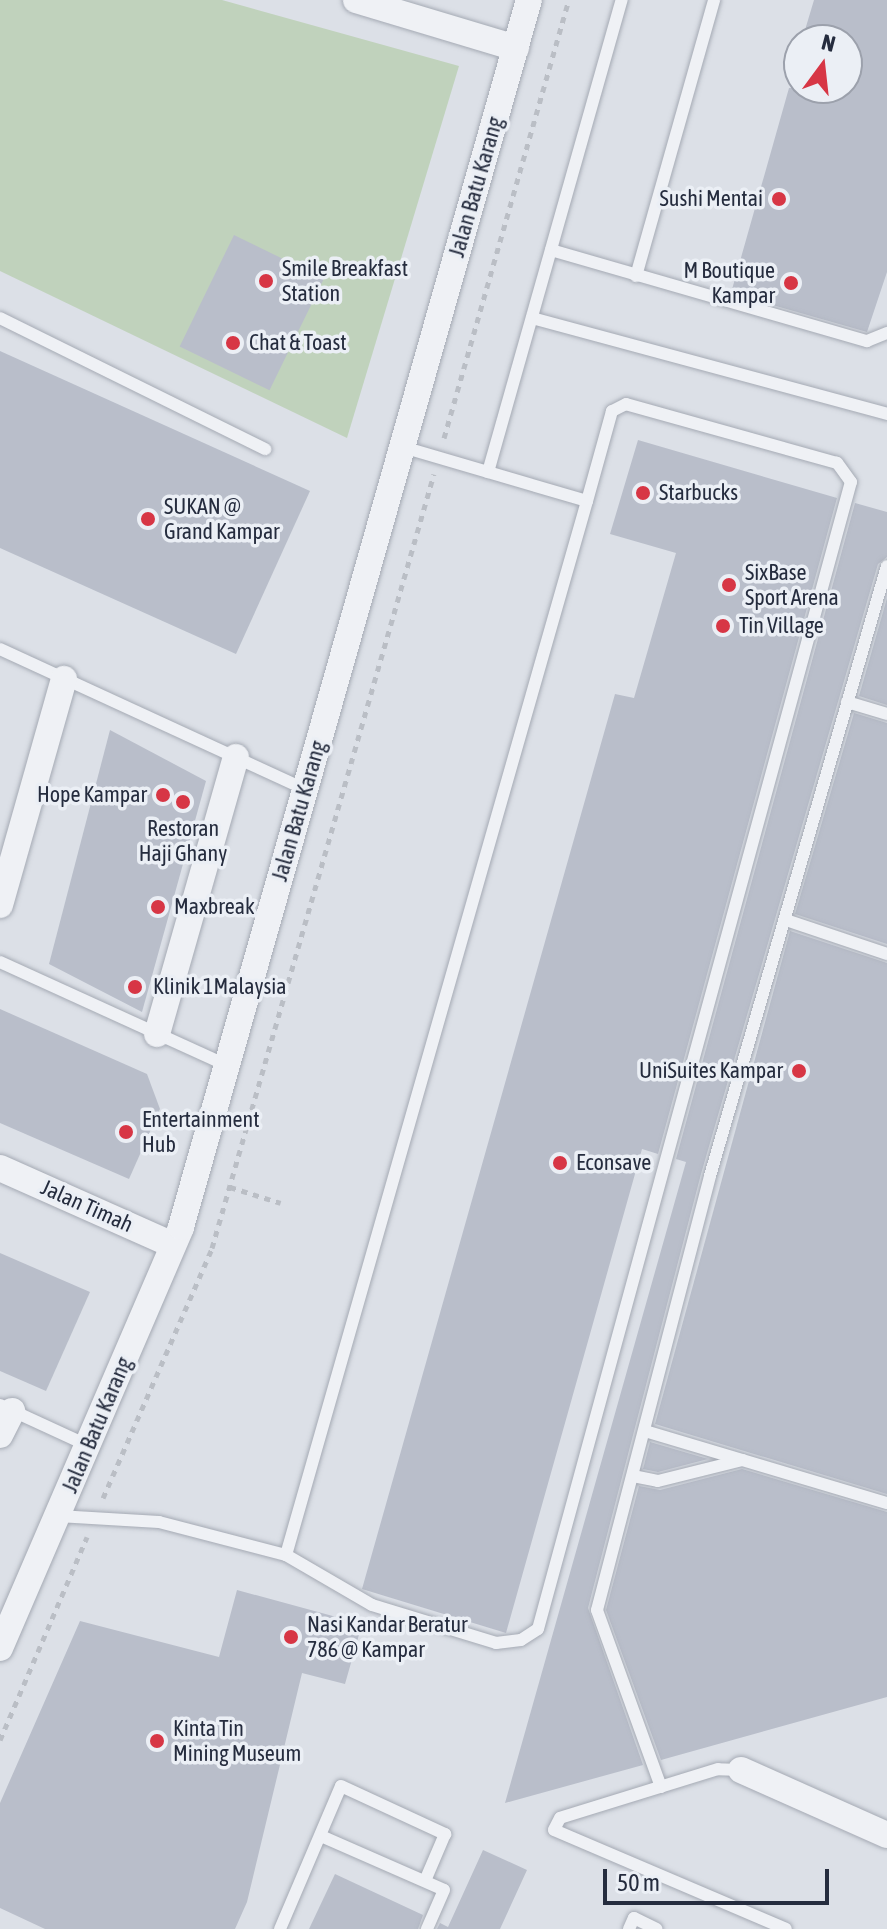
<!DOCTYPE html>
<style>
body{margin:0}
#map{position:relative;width:887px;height:1929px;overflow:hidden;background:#dce0e7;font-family:"Asap Condensed",sans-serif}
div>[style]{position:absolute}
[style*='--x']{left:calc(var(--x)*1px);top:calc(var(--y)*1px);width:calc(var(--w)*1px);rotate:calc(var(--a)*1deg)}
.green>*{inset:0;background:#c0d2bc}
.building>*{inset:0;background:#b9beca;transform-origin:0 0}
.path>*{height:5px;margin-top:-2.5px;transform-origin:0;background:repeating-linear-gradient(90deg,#babec5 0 6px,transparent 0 12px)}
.roads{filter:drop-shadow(0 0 2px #a5aab4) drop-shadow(0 0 2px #a5aab4)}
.service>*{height:12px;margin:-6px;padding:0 6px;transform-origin:6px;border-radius:6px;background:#eff1f5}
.minor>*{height:26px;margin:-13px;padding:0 13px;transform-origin:13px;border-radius:13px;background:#eff1f5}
.dots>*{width:22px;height:22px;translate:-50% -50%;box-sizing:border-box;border:4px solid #ebeff5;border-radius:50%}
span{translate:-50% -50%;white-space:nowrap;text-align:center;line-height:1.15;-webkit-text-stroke:7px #ebeff5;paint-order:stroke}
.street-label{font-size:22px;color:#252c3e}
.poi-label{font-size:22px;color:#252c3e}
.right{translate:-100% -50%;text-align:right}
.left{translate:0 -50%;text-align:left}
.north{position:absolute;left:783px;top:24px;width:80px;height:80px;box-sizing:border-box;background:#ebeff5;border:2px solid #9ca1ac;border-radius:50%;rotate:15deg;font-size:22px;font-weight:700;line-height:32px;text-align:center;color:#252c3e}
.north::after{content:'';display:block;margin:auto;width:28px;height:36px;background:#d73645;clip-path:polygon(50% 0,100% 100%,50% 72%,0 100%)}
.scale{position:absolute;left:603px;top:1869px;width:226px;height:36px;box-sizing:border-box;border:4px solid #252c3e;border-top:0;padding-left:10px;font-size:24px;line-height:28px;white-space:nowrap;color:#252c3e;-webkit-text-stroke:6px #ebeff5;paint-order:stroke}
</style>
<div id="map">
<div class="green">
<i style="clip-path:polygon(0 0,222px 0,459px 66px,347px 438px,0 271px)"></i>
</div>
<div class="building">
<i style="clip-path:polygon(814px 0,887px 0,887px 272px,867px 332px,731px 293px,789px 88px,847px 88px,847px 40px,802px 40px)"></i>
<i style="left:234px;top:235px;width:100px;height:124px;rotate:26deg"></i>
<i style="clip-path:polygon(0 351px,310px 491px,236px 654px,0 548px)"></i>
<i style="clip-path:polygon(638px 440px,837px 498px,658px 1154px,642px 1149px,506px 1633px,362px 1589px,615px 694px,634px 698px,676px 553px,610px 534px)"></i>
<i style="clip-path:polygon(855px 503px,887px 512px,887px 557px,878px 564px,701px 1174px,588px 1608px,643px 1765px,505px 1803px,686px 1162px,676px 1159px)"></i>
<i style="clip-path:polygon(887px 598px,887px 705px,859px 696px)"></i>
<i style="clip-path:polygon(854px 713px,887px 723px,887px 944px,795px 914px)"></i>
<i style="clip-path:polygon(110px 730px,206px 781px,142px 1012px,49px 964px)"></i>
<i style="clip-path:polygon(790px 931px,887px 963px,887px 1494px,655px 1424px)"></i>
<i style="clip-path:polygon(0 1009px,147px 1074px,160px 1109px,129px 1179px,0 1123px)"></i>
<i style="clip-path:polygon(0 1253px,90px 1292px,46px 1391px,0 1371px)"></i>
<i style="clip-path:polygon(650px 1442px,708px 1459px,658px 1472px,643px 1469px)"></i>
<i style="clip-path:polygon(742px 1469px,887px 1512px,887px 1697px,661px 1760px,606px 1610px,639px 1486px,660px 1490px)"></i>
<i style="clip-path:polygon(237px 1590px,362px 1624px,345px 1684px,302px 1673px,247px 1902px,235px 1929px,45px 1929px,0 1908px,0 1803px,80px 1621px,219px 1657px)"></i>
<i style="clip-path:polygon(483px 1850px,527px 1870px,500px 1929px,437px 1929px,440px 1923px,448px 1927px)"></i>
<i style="clip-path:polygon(335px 1874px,423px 1915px,418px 1929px,309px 1929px)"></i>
</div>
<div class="path">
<i style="--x:444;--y:438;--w:455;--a:-74.1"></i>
<i style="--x:230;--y:1187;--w:53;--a:17.4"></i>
<i style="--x:103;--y:1498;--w:273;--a:-66.4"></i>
<i style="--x:212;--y:1248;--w:805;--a:-74"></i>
<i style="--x:0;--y:1740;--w:221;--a:-66.8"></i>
</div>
<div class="roads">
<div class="service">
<i style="--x:551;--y:250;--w:329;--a:16.1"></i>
<i style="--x:867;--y:341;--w:22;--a:-22"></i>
<i style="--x:636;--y:276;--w:287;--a:-74.2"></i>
<i style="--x:0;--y:318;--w:296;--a:26.3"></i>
<i style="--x:532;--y:318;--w:368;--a:15.1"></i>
<i style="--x:488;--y:472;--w:491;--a:-74.2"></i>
<i style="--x:0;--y:649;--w:336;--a:24.7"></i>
<i style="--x:847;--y:702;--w:42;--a:16.7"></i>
<i style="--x:786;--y:920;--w:107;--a:18.6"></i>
<i style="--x:0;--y:962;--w:248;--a:24.5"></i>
<i style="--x:0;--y:1405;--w:98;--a:24.7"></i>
<i style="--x:645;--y:1431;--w:252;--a:16.6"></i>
<i style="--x:633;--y:1476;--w:25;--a:11"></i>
<i style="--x:658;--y:1481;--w:87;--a:-14"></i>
<i style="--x:58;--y:1516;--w:101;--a:3.4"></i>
<i style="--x:159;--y:1522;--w:131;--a:14.6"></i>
<i style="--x:286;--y:1555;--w:99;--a:30.2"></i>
<i style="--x:372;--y:1605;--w:130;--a:17"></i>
<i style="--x:496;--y:1643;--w:25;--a:-7"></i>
<i style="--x:521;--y:1640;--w:20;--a:-33"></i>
<i style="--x:538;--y:1629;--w:1189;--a:-74.74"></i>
<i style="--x:851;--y:482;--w:24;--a:-126"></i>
<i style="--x:837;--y:463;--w:219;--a:-164.4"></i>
<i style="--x:626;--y:404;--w:16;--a:153"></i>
<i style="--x:612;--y:411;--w:93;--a:105.5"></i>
<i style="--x:587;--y:501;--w:193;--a:-163.7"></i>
<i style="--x:286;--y:1555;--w:1096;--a:-74.06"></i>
<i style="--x:741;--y:1770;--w:23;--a:-178"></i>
<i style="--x:718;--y:1769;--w:165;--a:162.8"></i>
<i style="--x:560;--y:1818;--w:13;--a:117"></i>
<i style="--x:554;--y:1830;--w:252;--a:23.1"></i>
<i style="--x:661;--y:1787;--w:188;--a:-109.9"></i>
<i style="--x:597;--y:1610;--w:448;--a:-75.4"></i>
<i style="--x:710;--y:1176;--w:635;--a:-73.82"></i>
<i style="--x:321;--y:1836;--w:134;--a:23.7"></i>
<i style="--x:444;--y:1890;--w:43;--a:113.6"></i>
<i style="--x:280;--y:1929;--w:155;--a:-66.9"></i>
<i style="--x:341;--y:1786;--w:115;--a:24.8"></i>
<i style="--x:445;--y:1834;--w:51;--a:113.1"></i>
<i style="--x:629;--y:1929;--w:12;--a:-66"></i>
<i style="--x:634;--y:1918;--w:25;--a:26"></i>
</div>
<div class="minor">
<i style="--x:356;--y:0;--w:167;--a:16.7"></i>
<i style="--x:0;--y:905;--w:235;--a:-74.2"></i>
<i style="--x:157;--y:1034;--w:288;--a:-74.1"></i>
<i style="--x:0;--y:1168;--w:189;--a:24"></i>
<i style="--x:0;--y:1435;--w:27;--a:-63"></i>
<i style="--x:0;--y:1648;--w:458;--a:-66.7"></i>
<i style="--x:181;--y:1227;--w:1275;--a:-74.17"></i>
<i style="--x:741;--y:1770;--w:160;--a:24"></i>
</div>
</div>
<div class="dots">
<i style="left:779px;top:199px;background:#d73645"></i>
<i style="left:266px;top:281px;background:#d73645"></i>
<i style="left:791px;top:283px;background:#d73645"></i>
<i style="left:233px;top:343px;background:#d73645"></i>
<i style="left:643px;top:493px;background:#d73645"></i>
<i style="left:148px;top:519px;background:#d73645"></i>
<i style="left:729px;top:585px;background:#d73645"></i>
<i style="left:723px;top:626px;background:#d73645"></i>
<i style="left:163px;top:795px;background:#d73645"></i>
<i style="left:183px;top:802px;background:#d73645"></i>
<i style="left:158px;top:907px;background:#d73645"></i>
<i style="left:135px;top:987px;background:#d73645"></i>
<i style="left:799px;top:1071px;background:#d73645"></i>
<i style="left:126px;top:1132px;background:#d73645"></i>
<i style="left:560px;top:1163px;background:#d73645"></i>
<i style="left:291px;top:1637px;background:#d73645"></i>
<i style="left:157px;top:1741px;background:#d73645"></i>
</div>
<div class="street-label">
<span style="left:476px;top:187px;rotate:-74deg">Jalan Batu Karang</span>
<span style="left:299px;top:811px;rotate:-74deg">Jalan Batu Karang</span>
<span style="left:87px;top:1206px;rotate:24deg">Jalan Timah</span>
<span style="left:97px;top:1425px;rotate:-67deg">Jalan Batu Karang</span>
</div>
<div class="poi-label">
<span class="right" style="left:763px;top:199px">Sushi Mentai</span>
<span class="left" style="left:282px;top:281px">Smile Breakfast<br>Station</span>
<span class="right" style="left:775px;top:283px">M Boutique<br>Kampar</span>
<span class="left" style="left:249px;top:343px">Chat &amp; Toast</span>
<span class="left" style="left:659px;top:493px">Starbucks</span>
<span class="left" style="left:164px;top:519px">SUKAN @<br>Grand Kampar</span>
<span class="left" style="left:745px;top:585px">SixBase<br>Sport Arena</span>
<span class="left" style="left:739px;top:626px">Tin Village</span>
<span class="right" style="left:147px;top:795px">Hope Kampar</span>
<span style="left:183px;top:841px">Restoran<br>Haji Ghany</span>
<span class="left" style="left:174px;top:907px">Maxbreak</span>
<span class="left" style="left:153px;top:987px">Klinik 1Malaysia</span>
<span class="right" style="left:783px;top:1071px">UniSuites Kampar</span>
<span class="left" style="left:142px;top:1132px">Entertainment<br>Hub</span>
<span class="left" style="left:576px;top:1163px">Econsave</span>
<span class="left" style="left:307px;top:1637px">Nasi Kandar Beratur<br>786 @ Kampar</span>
<span class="left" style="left:173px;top:1741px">Kinta Tin<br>Mining Museum</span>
</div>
<div class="north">N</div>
<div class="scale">50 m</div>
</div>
